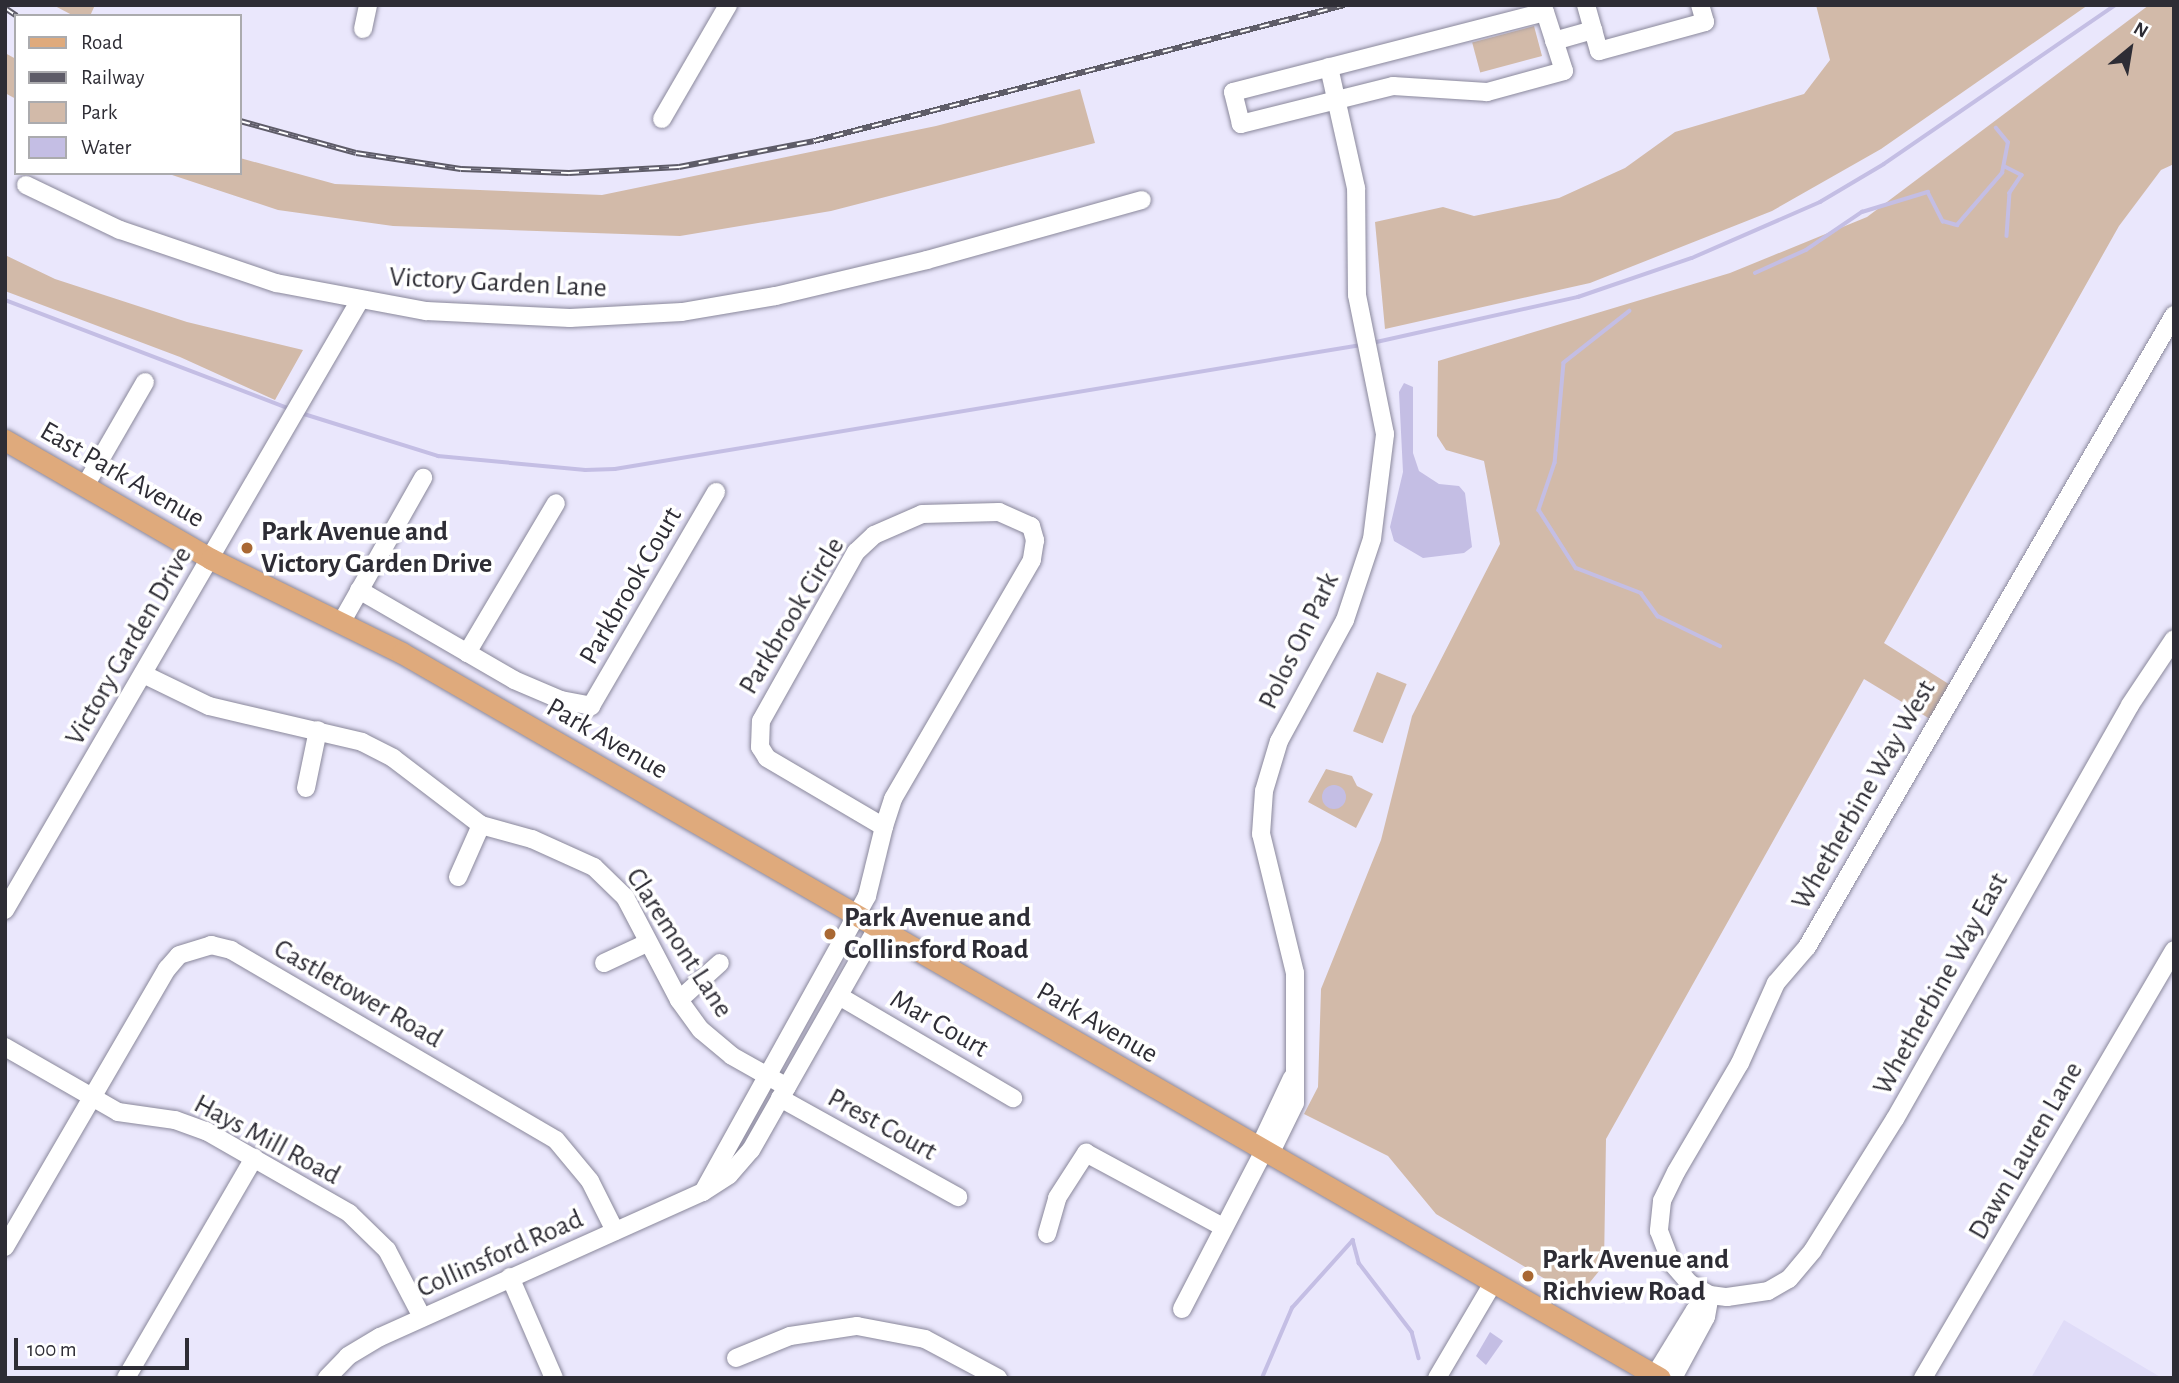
<!DOCTYPE html>
<style>
body{margin:0}
#map{position:relative;width:2179px;height:1383px;overflow:hidden;background:#eae7fc;font-family:"Alegreya Sans",sans-serif}
div>[style]{position:absolute}
[style*='--x']{left:calc(var(--x)*1px);top:calc(var(--y)*1px);width:calc(var(--w)*1px);rotate:calc(var(--a)*1deg)}
.built>*{inset:0;background:#e0dcf8}
.green>*{inset:0;background:#d2baa9;transform-origin:0 0}
.water>*{inset:0;background:#c4bee4}
.round{border-radius:50%}
.stream>*{height:3.5px;margin:-1.75px;padding:0 1.75px;transform-origin:1.75px;border-radius:1.75px;background:#c4bee4}
.roads{filter:drop-shadow(0 0 2px #8a889b) drop-shadow(0 0 2px #8a889b)}
.minor>*{height:18px;margin:-9px;padding:0 9px;transform-origin:9px;border-radius:9px;background:#fff}
.major>*{height:21px;margin:-10.5px;padding:0 10.5px;transform-origin:10.5px;border-radius:10.5px;background:#dfaa7c}
.rail>*{height:6px;margin-top:-3px;transform-origin:0;background:repeating-linear-gradient(90deg,#fff 0 10px,#5e5c68 0 20px);box-sizing:border-box;border-block:2px solid #5e5c68}
.dots>*{width:19px;height:19px;translate:-50% -50%;box-sizing:border-box;border:4px solid #fff;border-radius:50%}
span{translate:-50% -50%;white-space:nowrap;text-align:center;line-height:1.15;-webkit-text-stroke:7px #fff;paint-order:stroke}
.street-label{font-size:28px;color:#2e2d35}
.poi-label{font-size:28px;color:#2e2d35;font-weight:700}
.left{translate:0 -50%;text-align:left}
.frame{position:absolute;inset:0;border:7px solid #2e2d35;pointer-events:none}
.legend{position:absolute;left:14px;top:14px;width:228px;height:161px;box-sizing:border-box;background:#fff;border:2px solid #ababae;margin:0;padding:9px 12px;list-style:none;font-size:21px;color:#2e2d35}
.legend li{display:flex;align-items:center;gap:14px;height:35px}
.legend b{width:35px;border:2px solid #ababae}
.north{position:absolute;left:2095px;top:14px;width:70px;height:70px;-webkit-text-stroke:5px #fff;paint-order:stroke;rotate:30deg;font-size:19px;font-weight:700;line-height:28px;text-align:center;color:#2e2d35}
.north::after{content:'';display:block;margin:auto;width:24px;height:32px;background:#2e2d35;clip-path:polygon(50% 0,100% 100%,50% 72%,0 100%)}
.scale{position:absolute;left:14px;top:1338px;width:175px;height:32px;box-sizing:border-box;border:4px solid #2e2d35;border-top:0;padding-left:9px;font-size:21px;line-height:24px;white-space:nowrap;color:#2e2d35;-webkit-text-stroke:5px #fff;paint-order:stroke}
</style>
<div id="map">
<div class="built">
<i style="clip-path:polygon(2064px 1320px,2162px 1378px,2031px 1378px)"></i>
</div>
<div class="green">
<i style="clip-path:polygon(53px 5px,95px 5px,90px 16px,74px 16px)"></i>
<i style="clip-path:polygon(1816px 5px,2088px 5px,1881px 149px,1772px 211px,1590px 283px,1385px 329px,1375px 222px,1443px 207px,1474px 216px,1559px 198px,1625px 168px,1675px 132px,1804px 94px,1830px 60px)"></i>
<i style="clip-path:polygon(2149px 5px,2174px 5px,2174px 164px,2161px 170px,2119px 226px,1884px 643px,1955px 688px,1935px 722px,1864px 679px,1606px 1139px,1604px 1265px,1577px 1298px,1436px 1214px,1388px 1156px,1304px 1114px,1318px 1087px,1321px 989px,1381px 840px,1412px 716px,1500px 544px,1484px 461px,1446px 450px,1437px 436px,1438px 361px,1730px 273px,1867px 217px)"></i>
<i style="left:1534px;top:26px;width:31px;height:64px;rotate:75deg"></i>
<i style="clip-path:polygon(5px 53px,16px 59px,16px 99px,5px 93px)"></i>
<i style="clip-path:polygon(1080px 89px,1095px 143px,831px 211px,680px 236px,393px 226px,278px 210px,166px 173px,240px 173px,240px 158px,335px 184px,602px 195px,936px 126px)"></i>
<i style="clip-path:polygon(5px 255px,55px 279px,187px 322px,303px 350px,275px 400px,180px 357px,5px 291px)"></i>
<i style="left:1377px;top:672px;width:32px;height:64px;rotate:22deg"></i>
<i style="clip-path:polygon(1326px 769px,1352px 776px,1357px 786px,1373px 794px,1356px 828px,1308px 802px)"></i>
</div>
<div class="water">
<i style="clip-path:polygon(1404px 383px,1413px 387px,1413px 453px,1419px 471px,1439px 484px,1459px 486px,1465px 493px,1472px 547px,1464px 553px,1423px 558px,1394px 541px,1390px 527px,1403px 472px,1399px 392px)"></i>
<i class="round" style="left:1322px;top:785px;width:24px;height:24px"></i>
<i style="clip-path:polygon(1490px 1332px,1503px 1341px,1486px 1365px,1476px 1356px)"></i>
</div>
<div class="stream">
<i style="--x:2004;--y:166;--w:20;--a:27"></i>
<i style="--x:2022;--y:175;--w:22;--a:124"></i>
<i style="--x:2010;--y:193;--w:43;--a:94"></i>
<i style="--x:1755;--y:273;--w:56;--a:-24.3"></i>
<i style="--x:1806;--y:250;--w:68;--a:-34.2"></i>
<i style="--x:1862;--y:212;--w:69;--a:-16.9"></i>
<i style="--x:1928;--y:192;--w:33;--a:63"></i>
<i style="--x:1943;--y:221;--w:15;--a:16"></i>
<i style="--x:1957;--y:225;--w:69;--a:-49.1"></i>
<i style="--x:2002;--y:173;--w:31;--a:-79"></i>
<i style="--x:2008;--y:143;--w:19;--a:-129"></i>
<i style="--x:5;--y:300;--w:306;--a:20.9"></i>
<i style="--x:1630;--y:311;--w:84;--a:141.8"></i>
<i style="--x:1564;--y:363;--w:100;--a:95.1"></i>
<i style="--x:1555;--y:463;--w:50;--a:108.8"></i>
<i style="--x:1539;--y:510;--w:69;--a:57.5"></i>
<i style="--x:1576;--y:568;--w:70;--a:21"></i>
<i style="--x:1641;--y:593;--w:29;--a:54"></i>
<i style="--x:1658;--y:616;--w:69;--a:25.8"></i>
<i style="--x:1372;--y:343;--w:211;--a:-12.6"></i>
<i style="--x:1578;--y:297;--w:120;--a:-18.9"></i>
<i style="--x:1692;--y:258;--w:140;--a:-23.6"></i>
<i style="--x:1820;--y:202;--w:74;--a:-30.7"></i>
<i style="--x:1884;--y:164;--w:280;--a:-34.5"></i>
<i style="--x:301;--y:413;--w:144;--a:17.4"></i>
<i style="--x:438;--y:456;--w:148;--a:5.4"></i>
<i style="--x:585;--y:470;--w:30;--a:-2"></i>
<i style="--x:615;--y:469;--w:756;--a:-9.44"></i>
<i style="--x:1353;--y:1240;--w:24;--a:75"></i>
<i style="--x:1359;--y:1263;--w:87;--a:52.5"></i>
<i style="--x:1412;--y:1332;--w:27;--a:75"></i>
<i style="--x:1262;--y:1378;--w:76;--a:-66.8"></i>
<i style="--x:1292;--y:1308;--w:91;--a:-48.1"></i>
</div>
<div class="roads">
<div class="minor">
<i style="--x:1586;--y:5;--w:48;--a:74.2"></i>
<i style="--x:1599;--y:51;--w:110;--a:-15.3"></i>
<i style="--x:1705;--y:22;--w:18;--a:-106"></i>
<i style="--x:1545;--y:12;--w:62;--a:72.1"></i>
<i style="--x:1564;--y:71;--w:80;--a:164.7"></i>
<i style="--x:1487;--y:92;--w:94;--a:-176.3"></i>
<i style="--x:1393;--y:86;--w:157;--a:166"></i>
<i style="--x:1241;--y:124;--w:33;--a:-104"></i>
<i style="--x:1233;--y:92;--w:322;--a:-14.4"></i>
<i style="--x:363;--y:29;--w:25;--a:-78"></i>
<i style="--x:1554;--y:41;--w:41;--a:-15.8"></i>
<i style="--x:662;--y:119;--w:132;--a:-59.9"></i>
<i style="--x:26;--y:185;--w:104;--a:25.6"></i>
<i style="--x:120;--y:230;--w:165;--a:18.8"></i>
<i style="--x:276;--y:283;--w:153;--a:10.6"></i>
<i style="--x:426;--y:311;--w:144;--a:2.8"></i>
<i style="--x:570;--y:318;--w:112;--a:-3.1"></i>
<i style="--x:682;--y:312;--w:95;--a:-9.7"></i>
<i style="--x:776;--y:296;--w:155;--a:-13.4"></i>
<i style="--x:927;--y:260;--w:223;--a:-15.6"></i>
<i style="--x:2174;--y:315;--w:731;--a:120.14"></i>
<i style="--x:1807;--y:947;--w:48;--a:130.7"></i>
<i style="--x:1776;--y:983;--w:88;--a:114.2"></i>
<i style="--x:1740;--y:1063;--w:126;--a:120.4"></i>
<i style="--x:1676;--y:1172;--w:32;--a:116"></i>
<i style="--x:1662;--y:1201;--w:30;--a:96"></i>
<i style="--x:1659;--y:1231;--w:33;--a:69"></i>
<i style="--x:1671;--y:1262;--w:28;--a:49"></i>
<i style="--x:1689;--y:1283;--w:24;--a:30"></i>
<i style="--x:1710;--y:1295;--w:17;--a:7"></i>
<i style="--x:1727;--y:1297;--w:41;--a:-8.3"></i>
<i style="--x:1768;--y:1291;--w:24;--a:-30"></i>
<i style="--x:1789;--y:1279;--w:38;--a:-50"></i>
<i style="--x:1813;--y:1250;--w:155;--a:-58"></i>
<i style="--x:1895;--y:1119;--w:476;--a:-60.4"></i>
<i style="--x:2130;--y:705;--w:79;--a:-56.3"></i>
<i style="--x:85;--y:486;--w:120;--a:-60"></i>
<i style="--x:999;--y:512;--w:35;--a:24"></i>
<i style="--x:1031;--y:526;--w:15;--a:74"></i>
<i style="--x:1035;--y:540;--w:20;--a:99"></i>
<i style="--x:1032;--y:560;--w:276;--a:120.2"></i>
<i style="--x:893;--y:799;--w:29;--a:108"></i>
<i style="--x:884;--y:827;--w:136;--a:-149.5"></i>
<i style="--x:767;--y:758;--w:13;--a:-122"></i>
<i style="--x:760;--y:747;--w:26;--a:-88"></i>
<i style="--x:761;--y:721;--w:194;--a:-60.7"></i>
<i style="--x:856;--y:552;--w:25;--a:-43"></i>
<i style="--x:874;--y:535;--w:52;--a:-23.6"></i>
<i style="--x:922;--y:514;--w:77;--a:-1.5"></i>
<i style="--x:359;--y:590;--w:179;--a:30.1"></i>
<i style="--x:514;--y:680;--w:51;--a:23.1"></i>
<i style="--x:561;--y:700;--w:31;--a:11"></i>
<i style="--x:591;--y:706;--w:248;--a:-59.7"></i>
<i style="--x:341;--y:623;--w:167;--a:-60.5"></i>
<i style="--x:467;--y:653;--w:174;--a:-59.3"></i>
<i style="--x:143;--y:674;--w:73;--a:25.9"></i>
<i style="--x:209;--y:706;--w:157;--a:13.2"></i>
<i style="--x:362;--y:742;--w:35;--a:27"></i>
<i style="--x:393;--y:758;--w:111;--a:37.3"></i>
<i style="--x:481;--y:825;--w:53;--a:15.4"></i>
<i style="--x:532;--y:839;--w:68;--a:24.3"></i>
<i style="--x:594;--y:867;--w:43;--a:44.1"></i>
<i style="--x:625;--y:897;--w:116;--a:62.3"></i>
<i style="--x:679;--y:1000;--w:37;--a:54"></i>
<i style="--x:701;--y:1030;--w:40;--a:40"></i>
<i style="--x:732;--y:1056;--w:63;--a:29.4"></i>
<i style="--x:306;--y:788;--w:59;--a:-78.3"></i>
<i style="--x:458;--y:877;--w:57;--a:-66.1"></i>
<i style="--x:5;--y:910;--w:706;--a:-59.8"></i>
<i style="--x:604;--y:963;--w:47;--a:-24.9"></i>
<i style="--x:839;--y:996;--w:202;--a:30.4"></i>
<i style="--x:679;--y:1000;--w:55;--a:-42.1"></i>
<i style="--x:5;--y:1047;--w:130;--a:29.9"></i>
<i style="--x:118;--y:1112;--w:58;--a:8"></i>
<i style="--x:175;--y:1120;--w:33;--a:20"></i>
<i style="--x:206;--y:1131;--w:165;--a:29.8"></i>
<i style="--x:349;--y:1213;--w:53;--a:44.2"></i>
<i style="--x:387;--y:1250;--w:76;--a:62.4"></i>
<i style="--x:780;--y:1098;--w:204;--a:29.1"></i>
<i style="--x:1259;--y:1148;--w:77;--a:-64.8"></i>
<i style="--x:1270;--y:1154;--w:57;--a:-63.9"></i>
<i style="--x:1295;--y:1103;--w:130;--a:-90"></i>
<i style="--x:1295;--y:973;--w:143;--a:-103.7"></i>
<i style="--x:1261;--y:834;--w:43;--a:-86"></i>
<i style="--x:1264;--y:791;--w:52;--a:-73.3"></i>
<i style="--x:1279;--y:741;--w:138;--a:-61.4"></i>
<i style="--x:1345;--y:620;--w:85;--a:-71.6"></i>
<i style="--x:1372;--y:539;--w:106;--a:-82.9"></i>
<i style="--x:1385;--y:434;--w:142;--a:-101.4"></i>
<i style="--x:1357;--y:295;--w:107;--a:-90.5"></i>
<i style="--x:1356;--y:188;--w:124;--a:-102.6"></i>
<i style="--x:703;--y:1192;--w:338;--a:-61"></i>
<i style="--x:867;--y:896;--w:71;--a:-76.2"></i>
<i style="--x:1047;--y:1234;--w:37;--a:-74"></i>
<i style="--x:1057;--y:1198;--w:54;--a:-57.2"></i>
<i style="--x:1086;--y:1153;--w:156;--a:28.4"></i>
<i style="--x:5;--y:1247;--w:322;--a:-59.8"></i>
<i style="--x:167;--y:969;--w:18;--a:-49"></i>
<i style="--x:179;--y:955;--w:34;--a:-17"></i>
<i style="--x:211;--y:945;--w:21;--a:14"></i>
<i style="--x:231;--y:950;--w:376;--a:30.3"></i>
<i style="--x:556;--y:1140;--w:53;--a:50.3"></i>
<i style="--x:590;--y:1181;--w:56;--a:63.4"></i>
<i style="--x:510;--y:1277;--w:110;--a:66.5"></i>
<i style="--x:1182;--y:1309;--w:178;--a:-62.6"></i>
<i style="--x:736;--y:1358;--w:58;--a:-22.2"></i>
<i style="--x:790;--y:1336;--w:68;--a:-8.5"></i>
<i style="--x:857;--y:1326;--w:69;--a:10.8"></i>
<i style="--x:925;--y:1339;--w:83;--a:28.1"></i>
<i style="--x:1655;--y:1375;--w:76;--a:-58.4"></i>
<i style="--x:1695;--y:1310;--w:21;--a:-45"></i>
<i style="--x:126;--y:1378;--w:255;--a:-59.8"></i>
<i style="--x:327;--y:1378;--w:30;--a:-46"></i>
<i style="--x:348;--y:1356;--w:37;--a:-31"></i>
<i style="--x:380;--y:1337;--w:354;--a:-24.2"></i>
<i style="--x:703;--y:1192;--w:31;--a:-33"></i>
<i style="--x:729;--y:1175;--w:33;--a:-49"></i>
<i style="--x:751;--y:1150;--w:253;--a:-60.4"></i>
<i style="--x:1437;--y:1378;--w:110;--a:-59.5"></i>
<i style="--x:1673;--y:1378;--w:69;--a:-61.6"></i>
<i style="--x:1706;--y:1317;--w:22;--a:-80"></i>
<i style="--x:1923;--y:1378;--w:496;--a:-59.6"></i>
</div>
<div class="major">
<i style="--x:5;--y:440;--w:238;--a:30"></i>
<i style="--x:211;--y:559;--w:213;--a:26.2"></i>
<i style="--x:402;--y:653;--w:1452;--a:29.96"></i>
</div>
</div>
<div class="rail">
<i style="--x:5;--y:8;--w:14;--a:34"></i>
<i style="--x:240;--y:121;--w:120;--a:15.4"></i>
<i style="--x:356;--y:153;--w:106;--a:8.7"></i>
<i style="--x:461;--y:169;--w:108;--a:2.1"></i>
<i style="--x:569;--y:173;--w:110;--a:-3.1"></i>
<i style="--x:679;--y:167;--w:137;--a:-10.9"></i>
<i style="--x:814;--y:141;--w:548;--a:-14.37"></i>
</div>
<div class="dots">
<i style="left:247px;top:548px;background:#a96833"></i>
<i style="left:830px;top:934px;background:#a96833"></i>
<i style="left:1528px;top:1276px;background:#a96833"></i>
</div>
<div class="street-label">
<span style="left:498px;top:283px;rotate:3deg">Victory Garden Lane</span>
<span style="left:122px;top:475px;rotate:30deg">East Park Avenue</span>
<span style="left:631px;top:586px;rotate:-60deg">Parkbrook Court</span>
<span style="left:792px;top:616px;rotate:-59deg">Parkbrook Circle</span>
<span style="left:1299px;top:641px;rotate:-64deg">Polos On Park</span>
<span style="left:129px;top:646px;rotate:-60deg">Victory Garden Drive</span>
<span style="left:607px;top:739px;rotate:30deg">Park Avenue</span>
<span style="left:1864px;top:795px;rotate:-60deg">Whetherbine Way West</span>
<span style="left:679px;top:943px;rotate:57deg">Claremont Lane</span>
<span style="left:1941px;top:984px;rotate:-61deg">Whetherbine Way East</span>
<span style="left:358px;top:994px;rotate:30deg">Castletower Road</span>
<span style="left:1097px;top:1023px;rotate:30deg">Park Avenue</span>
<span style="left:939px;top:1024px;rotate:30deg">Mar Court</span>
<span style="left:882px;top:1125px;rotate:29deg">Prest Court</span>
<span style="left:267px;top:1140px;rotate:28deg">Hays Mill Road</span>
<span style="left:2026px;top:1151px;rotate:-60deg">Dawn Lauren Lane</span>
<span style="left:500px;top:1254px;rotate:-24deg">Collinsford Road</span>
</div>
<div class="poi-label">
<span class="left" style="left:261px;top:548px">Park Avenue and<br>Victory Garden Drive</span>
<span class="left" style="left:844px;top:934px">Park Avenue and<br>Collinsford Road</span>
<span class="left" style="left:1542px;top:1276px">Park Avenue and<br>Richview Road</span>
</div>
<div class="frame"></div>
<ul class="legend">
<li><b style="height:9px;background:#dfaa7c"></b>Road</li>
<li><b style="height:9px;background:#5e5c68"></b>Railway</li>
<li><b style="height:19px;background:#d2baa9"></b>Park</li>
<li><b style="height:19px;background:#c4bee4"></b>Water</li>
</ul>
<div class="north">N</div>
<div class="scale">100 m</div>
</div>
